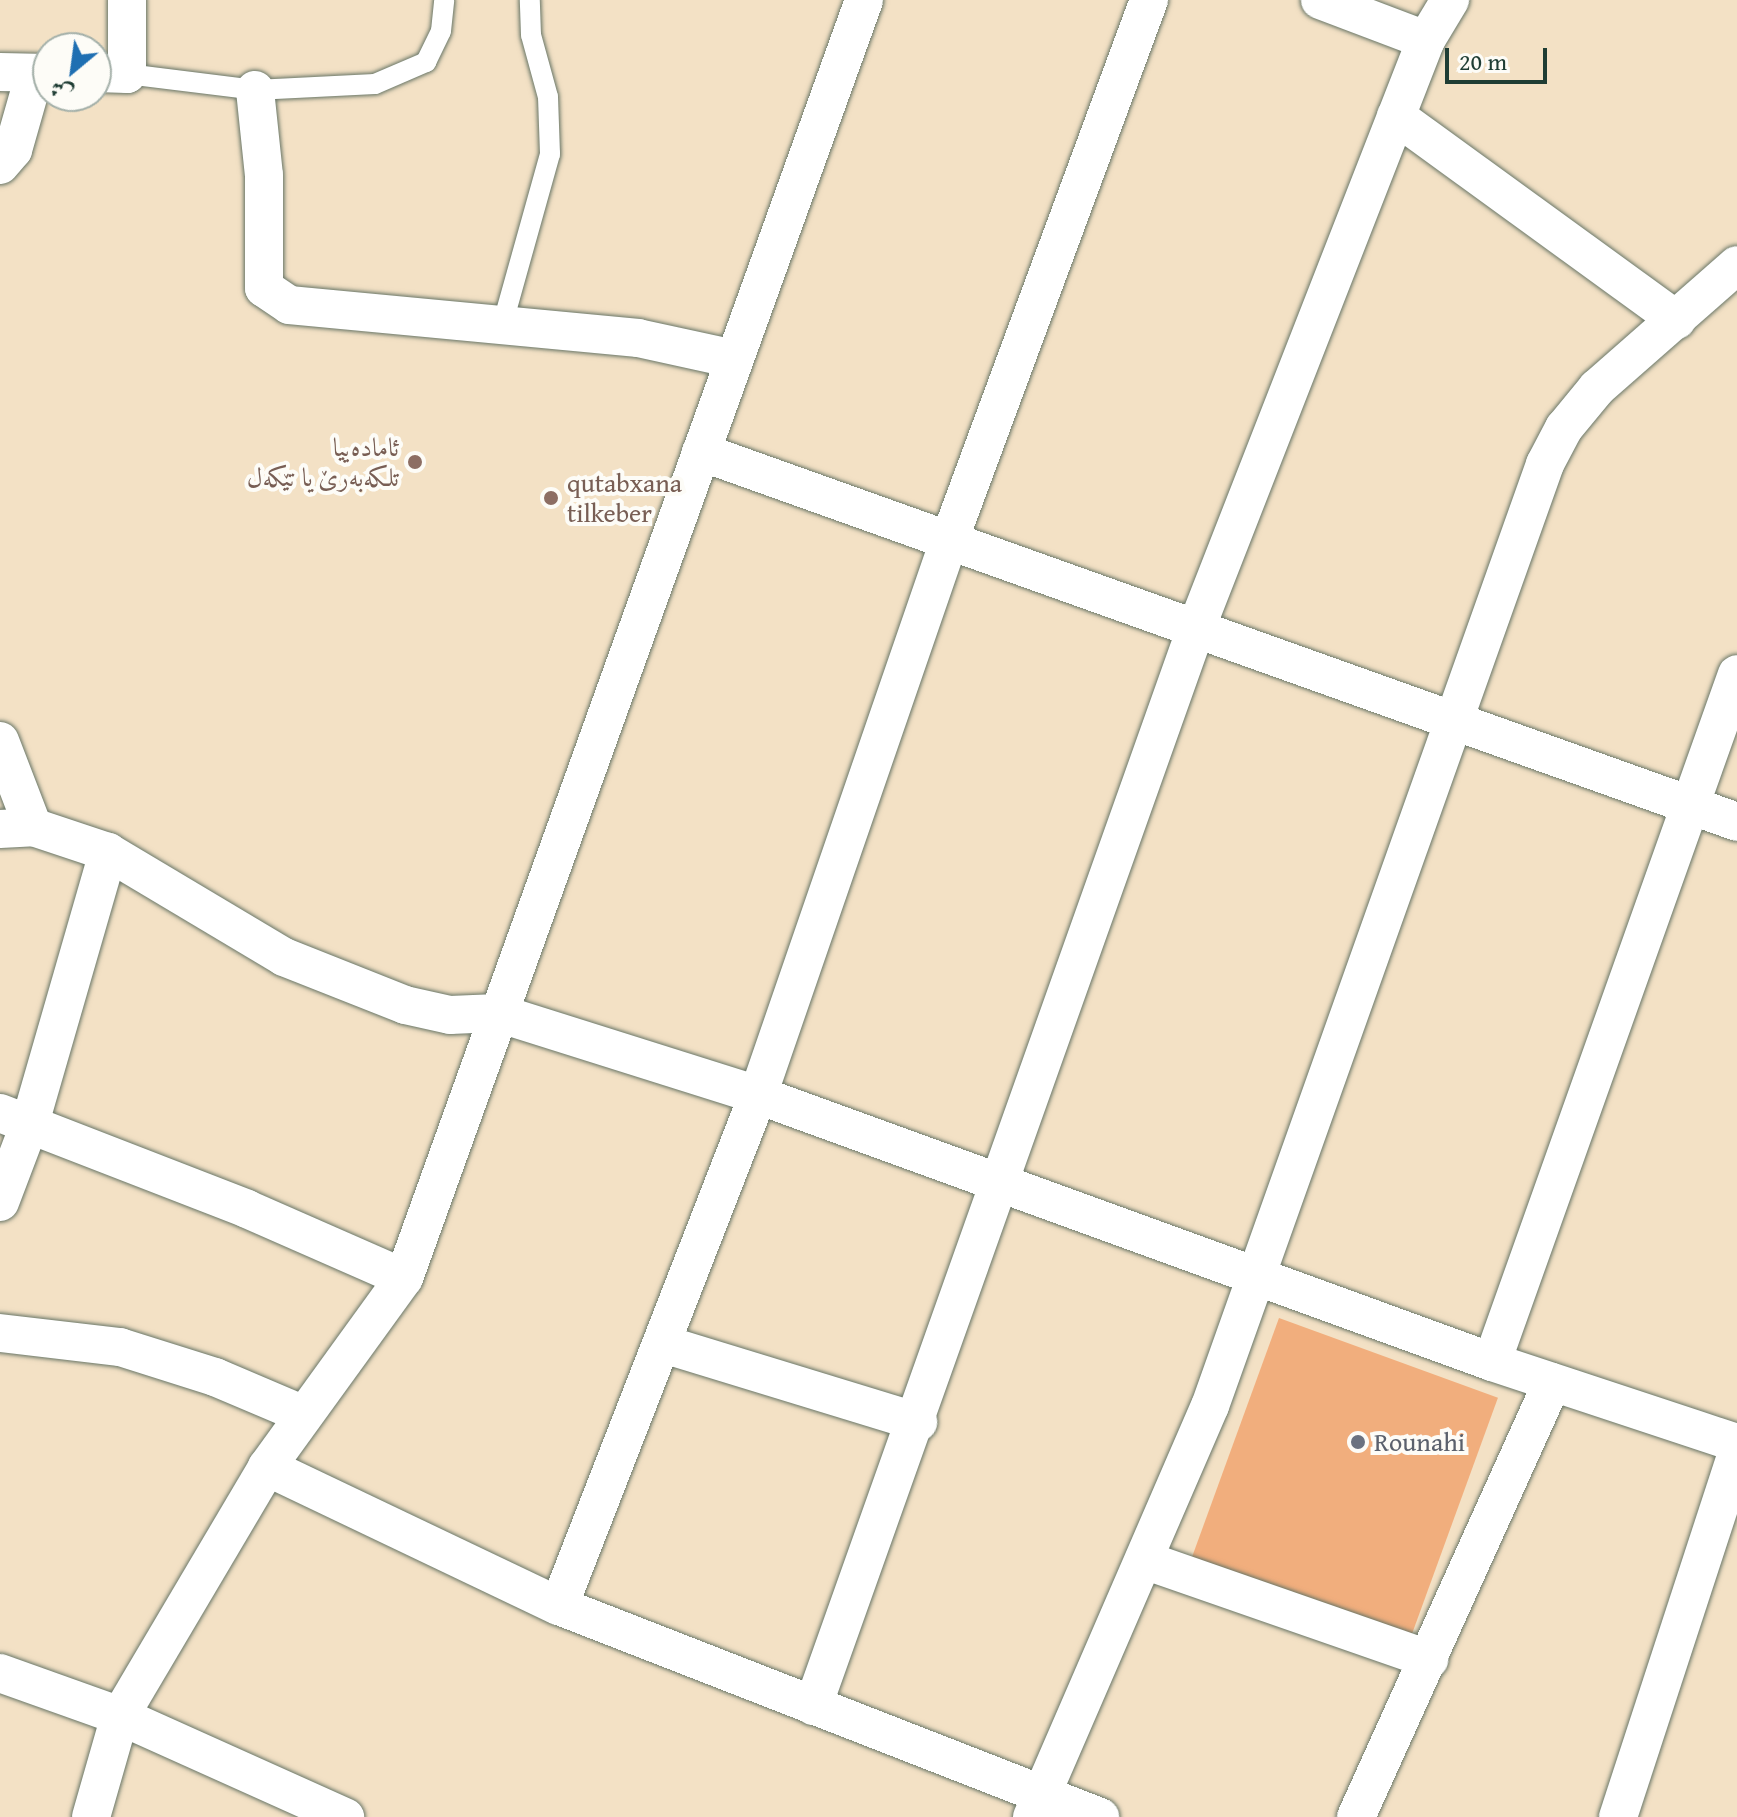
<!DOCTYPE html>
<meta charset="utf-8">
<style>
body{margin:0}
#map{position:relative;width:1737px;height:1817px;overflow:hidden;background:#f3e1c5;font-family:"Gentium Book Plus",Amiri,serif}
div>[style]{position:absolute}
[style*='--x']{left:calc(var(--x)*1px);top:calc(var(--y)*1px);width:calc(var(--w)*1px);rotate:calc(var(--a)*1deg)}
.building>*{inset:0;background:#f1ae7d;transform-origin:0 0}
.roads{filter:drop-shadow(0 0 2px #697667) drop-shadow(0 0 2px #697667)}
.lane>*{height:20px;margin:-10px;padding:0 10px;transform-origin:10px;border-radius:10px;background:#fff}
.street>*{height:38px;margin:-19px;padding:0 19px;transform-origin:19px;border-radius:19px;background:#fff}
.dots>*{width:22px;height:22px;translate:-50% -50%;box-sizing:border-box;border:4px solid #fdfcf7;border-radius:50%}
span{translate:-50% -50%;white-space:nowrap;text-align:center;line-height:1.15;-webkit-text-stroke:8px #fdfcf7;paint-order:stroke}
.education-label{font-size:26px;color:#785e54}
.right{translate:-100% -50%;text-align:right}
.left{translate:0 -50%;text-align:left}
.worship-label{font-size:26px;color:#5b616d}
.north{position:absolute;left:32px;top:32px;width:80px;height:80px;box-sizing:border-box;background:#fdfcf7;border:2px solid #a4b0a9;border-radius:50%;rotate:209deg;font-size:22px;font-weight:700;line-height:32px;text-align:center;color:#1f3d34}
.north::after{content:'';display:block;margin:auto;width:28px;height:36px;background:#1f6fb2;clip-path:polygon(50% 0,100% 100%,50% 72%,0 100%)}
.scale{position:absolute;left:1445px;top:48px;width:102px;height:36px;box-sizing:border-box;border:4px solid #1f3d34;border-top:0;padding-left:10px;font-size:24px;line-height:28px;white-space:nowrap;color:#1f3d34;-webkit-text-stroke:6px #fdfcf7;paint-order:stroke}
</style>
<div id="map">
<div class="building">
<i style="left:1279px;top:1318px;width:233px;height:257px;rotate:20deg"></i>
</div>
<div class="roads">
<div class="lane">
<i style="--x:127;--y:74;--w:129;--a:7.1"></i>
<i style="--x:255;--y:90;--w:120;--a:-2.9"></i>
<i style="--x:375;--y:84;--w:56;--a:-23.3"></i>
<i style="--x:426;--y:62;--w:34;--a:-64"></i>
<i style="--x:441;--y:31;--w:31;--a:-84"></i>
<i style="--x:502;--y:326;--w:179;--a:-74.4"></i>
<i style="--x:550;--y:154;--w:57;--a:-92"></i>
<i style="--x:548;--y:97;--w:64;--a:-105.3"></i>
<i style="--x:531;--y:35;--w:35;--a:-92"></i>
</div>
<div class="street">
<i style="--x:1320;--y:0;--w:113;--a:20.7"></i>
<i style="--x:0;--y:72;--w:48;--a:1.2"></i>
<i style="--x:96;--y:73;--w:31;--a:2"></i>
<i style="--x:127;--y:74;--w:74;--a:-90"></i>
<i style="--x:255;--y:90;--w:85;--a:84"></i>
<i style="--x:264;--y:175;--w:113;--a:90"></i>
<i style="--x:264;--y:288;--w:30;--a:34"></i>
<i style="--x:289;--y:305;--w:351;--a:5.4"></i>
<i style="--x:638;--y:338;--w:98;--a:12.3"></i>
<i style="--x:1396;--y:116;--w:347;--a:36"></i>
<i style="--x:0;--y:165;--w:20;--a:-49"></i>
<i style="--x:13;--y:150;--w:80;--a:-74.1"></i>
<i style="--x:701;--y:452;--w:1100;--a:19.65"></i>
<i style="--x:0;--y:741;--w:92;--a:69"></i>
<i style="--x:0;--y:829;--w:33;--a:-3"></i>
<i style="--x:33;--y:827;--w:79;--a:18.4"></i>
<i style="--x:108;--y:852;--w:205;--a:30.8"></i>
<i style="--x:284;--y:957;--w:130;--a:21.6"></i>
<i style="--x:405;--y:1005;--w:46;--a:12.5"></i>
<i style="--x:450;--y:1015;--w:48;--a:-2.4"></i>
<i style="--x:498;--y:1013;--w:273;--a:17.5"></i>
<i style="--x:758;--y:1095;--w:781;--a:19.99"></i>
<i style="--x:1492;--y:1362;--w:258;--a:18.3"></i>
<i style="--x:0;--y:1113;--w:265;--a:21.2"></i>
<i style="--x:247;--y:1209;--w:171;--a:23.7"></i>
<i style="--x:0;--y:1202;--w:85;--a:-69.2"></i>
<i style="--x:30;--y:1123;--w:282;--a:-73.9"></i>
<i style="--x:0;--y:1333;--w:121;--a:6.7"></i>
<i style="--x:120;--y:1347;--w:100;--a:17.5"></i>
<i style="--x:215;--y:1377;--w:95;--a:23"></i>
<i style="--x:663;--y:1344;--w:267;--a:17"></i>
<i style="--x:1492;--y:1362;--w:730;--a:-70.4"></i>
<i style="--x:267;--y:1467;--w:323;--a:25.5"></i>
<i style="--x:559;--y:1606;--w:581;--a:21.31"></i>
<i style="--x:1147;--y:1561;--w:299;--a:19.2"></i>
<i style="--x:559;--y:1606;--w:548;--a:-68.72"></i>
<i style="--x:758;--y:1095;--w:589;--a:-70.98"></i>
<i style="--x:950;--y:538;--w:574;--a:-69.7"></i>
<i style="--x:0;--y:1673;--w:127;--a:19.7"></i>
<i style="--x:120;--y:1716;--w:247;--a:24.2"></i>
<i style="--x:813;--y:1706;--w:1146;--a:-70.43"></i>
<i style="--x:1197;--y:626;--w:629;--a:-68.66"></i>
<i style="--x:1426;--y:40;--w:47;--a:-59"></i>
<i style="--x:91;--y:1817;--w:105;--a:-74"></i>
<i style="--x:120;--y:1716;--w:289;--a:-59.4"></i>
<i style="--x:267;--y:1467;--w:233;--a:-54.1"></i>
<i style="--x:404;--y:1278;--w:1358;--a:-70.2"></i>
<i style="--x:1032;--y:1817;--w:448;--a:-66.6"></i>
<i style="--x:1210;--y:1406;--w:1000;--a:-70.42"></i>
<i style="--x:1545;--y:464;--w:41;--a:-62.2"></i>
<i style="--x:1564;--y:428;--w:52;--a:-50.5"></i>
<i style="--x:1597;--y:388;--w:186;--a:-41.3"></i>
<i style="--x:1356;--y:1817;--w:477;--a:-65.7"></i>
<i style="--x:1618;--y:1817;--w:384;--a:-71.9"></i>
</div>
</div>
<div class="dots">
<i style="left:415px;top:462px;background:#8d6e63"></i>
<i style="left:551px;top:498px;background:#8d6e63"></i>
<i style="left:1358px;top:1442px;background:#6b7280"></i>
</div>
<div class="education-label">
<span class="right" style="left:399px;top:462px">ئامادەییا<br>تلکەبەرێ یا تێکەل</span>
<span class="left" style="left:567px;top:498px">qutabxana<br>tilkeber</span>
</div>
<div class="worship-label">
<span class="left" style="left:1374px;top:1442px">Rounahi</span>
</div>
<div class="north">ش</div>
<div class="scale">20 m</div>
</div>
